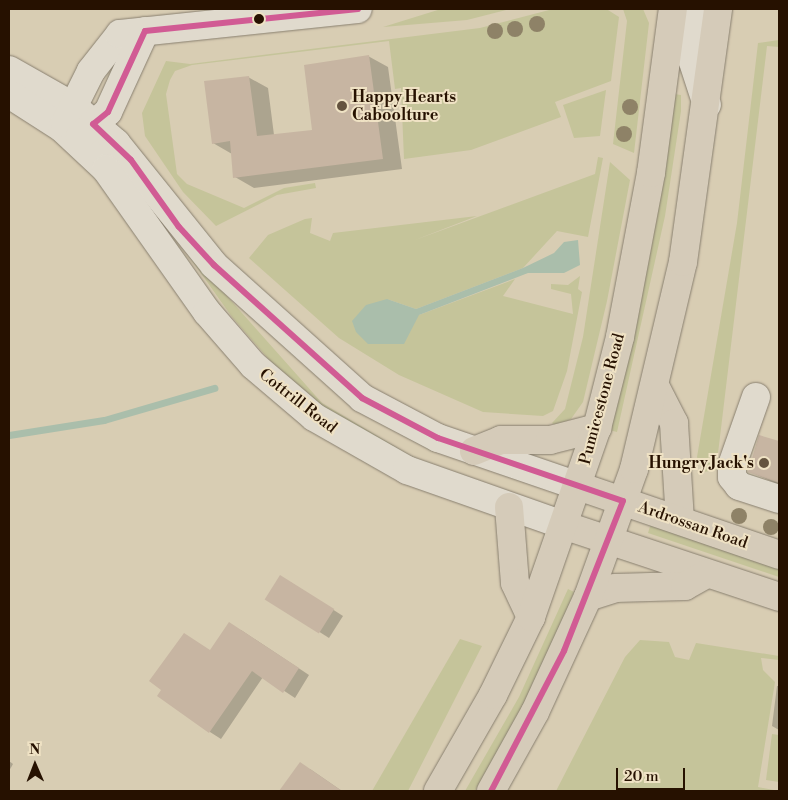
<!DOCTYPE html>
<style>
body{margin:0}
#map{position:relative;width:788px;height:800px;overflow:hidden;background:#d8cdb3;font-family:"Libre Bodoni",serif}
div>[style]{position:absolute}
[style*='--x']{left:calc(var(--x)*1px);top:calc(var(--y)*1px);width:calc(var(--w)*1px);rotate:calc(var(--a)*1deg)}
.green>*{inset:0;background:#c5c49a}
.water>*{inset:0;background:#aabeab}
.shadow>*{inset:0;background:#0003}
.stream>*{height:7px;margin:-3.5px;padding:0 3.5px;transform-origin:3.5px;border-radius:3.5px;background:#aabeab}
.building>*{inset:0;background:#c7b5a2;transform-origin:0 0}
.roads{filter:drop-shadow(0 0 1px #887f6f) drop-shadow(0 0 1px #887f6f)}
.minor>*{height:28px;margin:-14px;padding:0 14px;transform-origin:14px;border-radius:14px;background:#e0dacd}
.major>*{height:28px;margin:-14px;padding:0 14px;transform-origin:14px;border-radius:14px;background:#d5cbb9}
.bus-1>*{height:6px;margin:-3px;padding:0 3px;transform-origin:3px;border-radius:3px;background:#d15b94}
.trees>*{width:16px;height:16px;margin:-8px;border-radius:50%;background:#8e8267}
.dots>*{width:14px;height:14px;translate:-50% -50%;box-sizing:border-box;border:2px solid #efe2c4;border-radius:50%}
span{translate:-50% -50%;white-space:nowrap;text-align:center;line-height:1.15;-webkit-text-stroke:4px #efe2c4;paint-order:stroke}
.poi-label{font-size:16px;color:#261100;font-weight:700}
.left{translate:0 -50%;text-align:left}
.right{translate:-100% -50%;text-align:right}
.street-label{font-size:16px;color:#261100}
.frame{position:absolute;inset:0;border:10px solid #261100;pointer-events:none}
.north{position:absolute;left:10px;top:740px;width:50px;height:50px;-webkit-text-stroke:4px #efe2c4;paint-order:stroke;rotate:359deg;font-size:14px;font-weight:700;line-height:20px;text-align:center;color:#261100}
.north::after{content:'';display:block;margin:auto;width:18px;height:22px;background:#261100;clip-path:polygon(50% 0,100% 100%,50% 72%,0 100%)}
.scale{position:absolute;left:616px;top:768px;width:69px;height:22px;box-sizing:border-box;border:2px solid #261100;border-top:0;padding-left:6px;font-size:15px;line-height:18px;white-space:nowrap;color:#261100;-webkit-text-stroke:4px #efe2c4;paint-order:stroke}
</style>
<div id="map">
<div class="green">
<i style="clip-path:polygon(441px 9px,510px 9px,467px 20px,383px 27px)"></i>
<i style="clip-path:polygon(553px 9px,608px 10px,619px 17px,611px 81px,555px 102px,561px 117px,471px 150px,404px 159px,401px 88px,395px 89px,389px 41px,192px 65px,175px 71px,170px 80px,166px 94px,177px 174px,187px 184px,244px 208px,284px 188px,315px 183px,316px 188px,277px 195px,216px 226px,183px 192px,145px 136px,142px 113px,166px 61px,190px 64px,480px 28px)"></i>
<i style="clip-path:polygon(623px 9px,643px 9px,649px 23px,634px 153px,613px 144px,627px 21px)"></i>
<i style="clip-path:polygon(779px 40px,779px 47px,767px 46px,716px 470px,703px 472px,697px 457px,737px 223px,758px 43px)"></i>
<i style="clip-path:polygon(606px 90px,600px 136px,574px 138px,563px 105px)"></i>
<i style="clip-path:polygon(674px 94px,681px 95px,681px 111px,665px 216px,617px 432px,609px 430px,652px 245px)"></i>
<i style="clip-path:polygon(598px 157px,603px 158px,588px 237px,557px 231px,523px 268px,416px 309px,387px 299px,419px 315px,515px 279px,503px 296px,573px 314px,571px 294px,551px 289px,551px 284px,568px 285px,580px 276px,578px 289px,582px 292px,567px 371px,553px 411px,543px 416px,483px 412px,399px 375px,339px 338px,249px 258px,268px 235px,305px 219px,312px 218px,310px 233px,330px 241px,333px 233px,477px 216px,415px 240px,595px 174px)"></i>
<i style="clip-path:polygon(610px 162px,630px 180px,607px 301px,583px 402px,571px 419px,557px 427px,552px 423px,565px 409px,583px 337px)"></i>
<i style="clip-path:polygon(178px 241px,322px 403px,411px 456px,512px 500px,355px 436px,278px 370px,232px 317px)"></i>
<i style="clip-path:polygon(651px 523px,779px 560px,779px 577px,648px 533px)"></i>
<i style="clip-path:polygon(568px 589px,574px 592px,541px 673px,475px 791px,465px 791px,519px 697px)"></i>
<i style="clip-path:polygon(460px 639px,482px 646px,408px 791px,372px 791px)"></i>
<i style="clip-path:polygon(640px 640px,669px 642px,675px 657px,689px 660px,696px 643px,779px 656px,779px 660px,761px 658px,763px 670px,775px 682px,758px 787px,779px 791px,556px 791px,625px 657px)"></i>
<i style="clip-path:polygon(772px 734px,779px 735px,779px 782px,766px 780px)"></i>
</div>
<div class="water">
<i style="clip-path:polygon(578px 240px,580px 265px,564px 273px,528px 273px,419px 315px,404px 344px,368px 344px,356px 332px,352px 321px,366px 305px,387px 299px,416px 309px,523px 268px,554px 253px,564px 242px)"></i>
</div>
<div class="shadow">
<i style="clip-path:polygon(368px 56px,388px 67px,402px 169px,254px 188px,235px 177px,232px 154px,213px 143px,248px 77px,268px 88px,274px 135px,313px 131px)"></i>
<i style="clip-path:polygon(760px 436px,779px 443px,779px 485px,749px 471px)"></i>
<i style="clip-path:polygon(290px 582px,343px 616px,329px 638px,266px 598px)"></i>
<i style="clip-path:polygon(241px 630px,309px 675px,295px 698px,263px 677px,221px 739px,210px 732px,211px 651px)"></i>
<i style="clip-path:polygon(777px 686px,779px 686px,779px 730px,772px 726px)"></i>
<i style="clip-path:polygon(9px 761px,13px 764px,9px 771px)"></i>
<i style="clip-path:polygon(310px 769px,342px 791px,283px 789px)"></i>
</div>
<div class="stream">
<i style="--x:9;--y:435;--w:96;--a:-9"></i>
<i style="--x:104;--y:420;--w:115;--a:-16.2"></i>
</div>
<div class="building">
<i style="clip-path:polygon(369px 55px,383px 159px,233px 178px,230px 141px,212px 144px,204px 81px,249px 76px,257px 136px,312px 130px,304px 65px)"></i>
<i style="clip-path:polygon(759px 435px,779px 441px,779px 483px,748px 472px)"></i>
<i style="left:280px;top:575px;width:64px;height:29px;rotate:32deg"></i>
<i style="clip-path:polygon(229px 622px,299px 668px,283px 693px,252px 671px,209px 733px,157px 696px,161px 690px,149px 681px,184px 633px,210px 650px)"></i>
<i style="clip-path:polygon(300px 762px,342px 791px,279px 791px)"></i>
</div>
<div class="roads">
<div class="minor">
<i style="--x:694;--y:9;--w:50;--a:92.3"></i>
<i style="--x:692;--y:59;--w:48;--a:71.9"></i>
<i style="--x:9;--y:70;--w:73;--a:29.4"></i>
<i style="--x:73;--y:106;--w:57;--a:40.7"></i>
<i style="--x:116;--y:143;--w:156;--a:51.2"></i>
<i style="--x:214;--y:265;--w:199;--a:41.9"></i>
<i style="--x:362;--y:398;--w:86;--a:27.8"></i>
<i style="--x:438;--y:438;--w:148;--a:18.9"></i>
<i style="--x:9;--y:94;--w:63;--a:32.7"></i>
<i style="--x:62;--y:128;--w:60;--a:43"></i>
<i style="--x:106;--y:169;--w:175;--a:54.8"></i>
<i style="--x:207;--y:312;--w:70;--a:49"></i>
<i style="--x:253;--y:365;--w:80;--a:40.4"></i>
<i style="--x:314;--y:417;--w:107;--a:29.7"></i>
<i style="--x:407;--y:470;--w:169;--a:19.4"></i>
<i style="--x:65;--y:123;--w:58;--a:-63.4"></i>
<i style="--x:91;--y:71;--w:47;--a:-51.9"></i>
<i style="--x:120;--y:34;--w:239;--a:-6"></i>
<i style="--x:80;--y:136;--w:37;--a:-41"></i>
<i style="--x:108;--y:112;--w:89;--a:-65.4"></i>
<i style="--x:756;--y:397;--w:72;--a:109.4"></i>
<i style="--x:732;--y:465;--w:12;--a:90"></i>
<i style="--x:732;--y:477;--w:11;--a:52"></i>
<i style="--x:739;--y:486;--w:42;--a:18"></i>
</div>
<div class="major">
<i style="--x:655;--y:386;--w:42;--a:62.8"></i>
<i style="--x:674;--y:423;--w:97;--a:86.5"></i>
<i style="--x:474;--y:451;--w:29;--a:-22"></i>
<i style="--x:501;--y:440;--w:49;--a:0"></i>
<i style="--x:550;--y:440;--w:49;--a:-14.3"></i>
<i style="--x:578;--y:486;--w:213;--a:18.9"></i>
<i style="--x:509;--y:507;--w:76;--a:85.5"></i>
<i style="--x:515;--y:583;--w:38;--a:65"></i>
<i style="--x:566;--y:526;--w:225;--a:18.4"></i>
<i style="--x:588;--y:597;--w:28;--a:-18"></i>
<i style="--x:615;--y:588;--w:70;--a:-1.6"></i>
<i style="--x:685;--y:586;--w:25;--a:-29"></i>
<i style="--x:438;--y:791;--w:111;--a:-60.2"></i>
<i style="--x:493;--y:695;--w:87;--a:-64"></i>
<i style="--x:531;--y:617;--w:200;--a:-70.8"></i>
<i style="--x:597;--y:428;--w:94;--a:-75.8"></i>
<i style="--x:620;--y:337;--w:167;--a:-79.3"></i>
<i style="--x:651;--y:173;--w:165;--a:-82.4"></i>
<i style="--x:491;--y:791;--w:90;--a:-60.9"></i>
<i style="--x:535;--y:712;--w:127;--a:-65.3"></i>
<i style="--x:588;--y:597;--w:136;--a:-70.2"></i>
<i style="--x:634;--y:469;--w:213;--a:-76.7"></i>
<i style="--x:683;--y:262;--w:255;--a:-82.1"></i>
</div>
</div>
<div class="bus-1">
<i style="--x:358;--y:9;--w:214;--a:174.1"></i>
<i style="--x:145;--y:31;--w:89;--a:114.6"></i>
<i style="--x:108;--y:112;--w:19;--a:141"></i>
<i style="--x:93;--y:124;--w:52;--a:43.5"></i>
<i style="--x:131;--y:160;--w:82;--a:54.4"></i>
<i style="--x:179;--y:227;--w:52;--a:47.4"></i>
<i style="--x:214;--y:265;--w:199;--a:41.9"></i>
<i style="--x:362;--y:398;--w:86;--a:27.8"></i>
<i style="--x:438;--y:438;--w:195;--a:18.8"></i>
<i style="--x:623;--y:501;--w:161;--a:111.5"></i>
<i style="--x:564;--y:651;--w:158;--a:117.5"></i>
</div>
<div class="trees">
<i style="left:537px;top:24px"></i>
<i style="left:515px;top:29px"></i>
<i style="left:495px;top:31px"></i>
<i style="left:630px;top:107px"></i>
<i style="left:624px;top:134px"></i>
<i style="left:739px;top:516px"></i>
<i style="left:771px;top:527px"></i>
</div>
<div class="dots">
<i style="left:259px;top:19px;background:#261100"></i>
<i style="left:342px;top:106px;background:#64533f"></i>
<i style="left:764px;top:463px;background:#64533f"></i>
</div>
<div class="poi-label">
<span class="left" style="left:352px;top:106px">Happy Hearts<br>Caboolture</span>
<span class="right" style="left:754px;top:463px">Hungry Jack's</span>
</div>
<div class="street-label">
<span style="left:602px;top:399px;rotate:-75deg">Pumicestone Road</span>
<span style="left:298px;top:401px;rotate:38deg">Cottrill Road</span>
<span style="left:693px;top:525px;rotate:19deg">Ardrossan Road</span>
</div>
<div class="frame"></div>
<div class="north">N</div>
<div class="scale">20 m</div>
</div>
